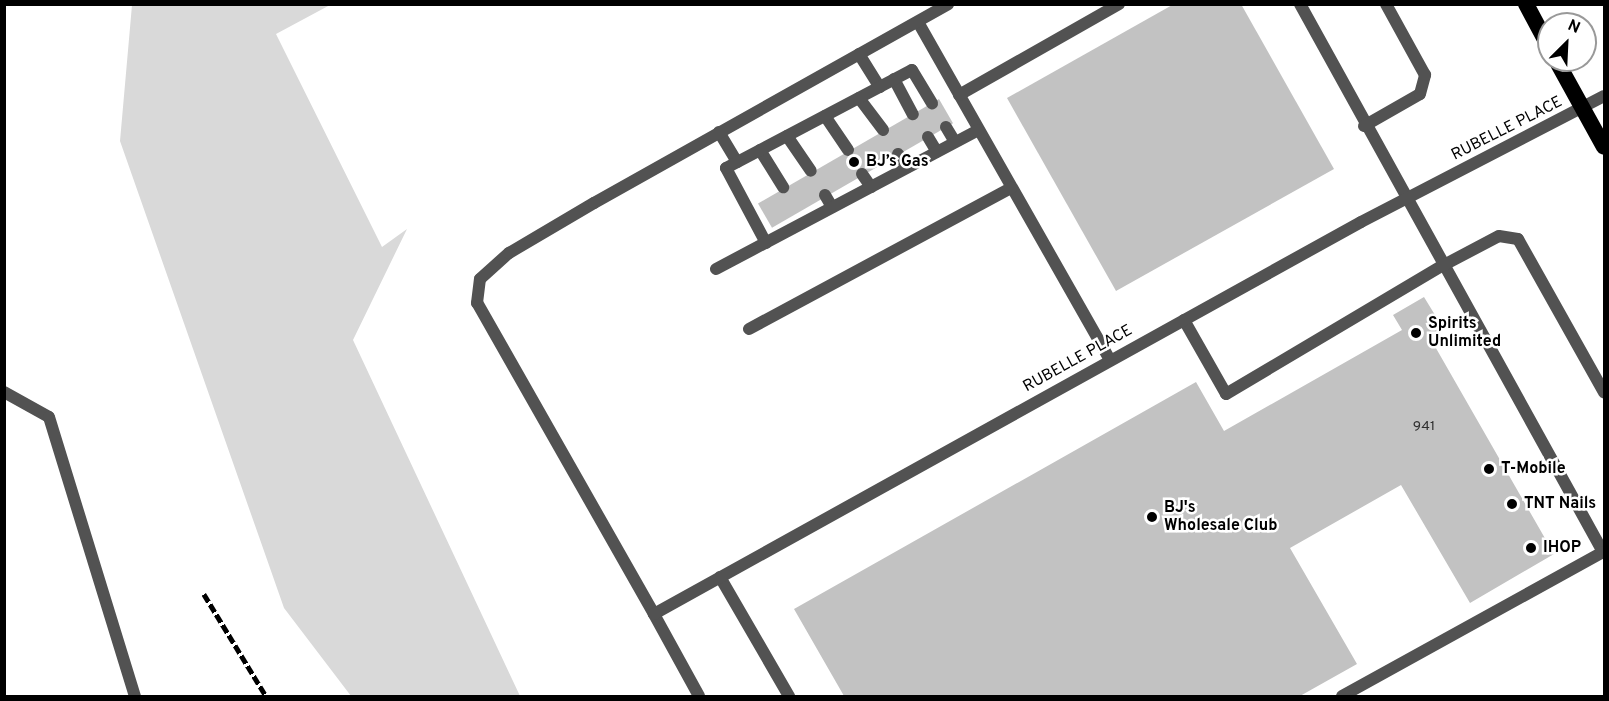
<!DOCTYPE html>
<meta charset="utf-8">
<style>
body{margin:0}
#map{position:relative;width:1609px;height:701px;overflow:hidden;background:#fff;font-family:Overpass,sans-serif}
div>[style]{position:absolute}
[style*='--x']{left:calc(var(--x)*1px);top:calc(var(--y)*1px);width:calc(var(--w)*1px);rotate:calc(var(--a)*1deg)}
.green>*{inset:0;background:#d9d9d9}
.building>*{inset:0;background:#c2c2c2;transform-origin:0 0}
.service>*{height:12px;margin:-6px;padding:0 6px;transform-origin:6px;border-radius:6px;background:#525252}
.trunk>*{height:16px;margin:-8px;padding:0 8px;transform-origin:8px;border-radius:8px;background:#000}
.rail>*{height:4.5px;margin-top:-2.25px;transform-origin:0;background:repeating-linear-gradient(90deg,#000 0 9px,transparent 0 12px)}
.dots>*{width:16px;height:16px;translate:-50% -50%;box-sizing:border-box;border:3px solid #fff;border-radius:50%}
span{translate:-50% -50%;white-space:nowrap;text-align:center;line-height:1.15;-webkit-text-stroke:5px #fff;paint-order:stroke}
.number-label{font-size:14px;color:#303030}
.number-label span{-webkit-text-stroke-width:0}
.street-label{font-size:16px;color:#000}
.poi-label{font-size:16px;color:#000;font-weight:700}
.left{translate:0 -50%;text-align:left}
.frame{position:absolute;inset:0;border:6px solid #000;pointer-events:none}
.north{position:absolute;left:1537px;top:12px;width:60px;height:60px;box-sizing:border-box;background:#fff;border:2px solid #999;border-radius:50%;rotate:24deg;font-size:16px;font-weight:700;line-height:24px;text-align:center;color:#000}
.north::after{content:'';display:block;margin:auto;width:21px;height:27px;background:#000;clip-path:polygon(50% 0,100% 100%,50% 72%,0 100%)}
</style>
<div id="map">
<div class="green">
<i style="clip-path:polygon(132px 5px,330px 5px,276px 34px,382px 247px,407px 229px,353px 340px,520px 696px,351px 696px,284px 608px,120px 141px)"></i>
</div>
<div class="building">
<i style="clip-path:polygon(1174px 4px,1241px 4px,1334px 169px,1116px 291px,1007px 98px)"></i>
<i style="left:939px;top:99px;width:28px;height:209px;rotate:60deg"></i>
<i style="clip-path:polygon(1424px 297px,1443px 328px,1429px 336px,1554px 554px,1470px 603px,1401px 485px,1290px 548px,1357px 664px,1300px 696px,844px 696px,794px 609px,1196px 382px,1224px 431px,1402px 330px,1393px 315px)"></i>
</div>
<div class="service">
<i style="--x:1300;--y:4;--w:626;--a:61.06"></i>
<i style="--x:1603;--y:552;--w:298;--a:151.1"></i>
<i style="--x:918;--y:22;--w:389;--a:60.4"></i>
<i style="--x:859;--y:54;--w:39;--a:58"></i>
<i style="--x:894;--y:79;--w:40;--a:62"></i>
<i style="--x:959;--y:95;--w:184;--a:-29.6"></i>
<i style="--x:859;--y:98;--w:40;--a:53"></i>
<i style="--x:825;--y:116;--w:41;--a:55.9"></i>
<i style="--x:1364;--y:126;--w:64;--a:-29.7"></i>
<i style="--x:1420;--y:94;--w:20;--a:-75"></i>
<i style="--x:1425;--y:75;--w:81;--a:-118.8"></i>
<i style="--x:946;--y:127;--w:17;--a:59"></i>
<i style="--x:719;--y:132;--w:35;--a:59"></i>
<i style="--x:787;--y:136;--w:42;--a:55.6"></i>
<i style="--x:928;--y:137;--w:17;--a:59"></i>
<i style="--x:760;--y:150;--w:44;--a:58.1"></i>
<i style="--x:898;--y:154;--w:16;--a:55"></i>
<i style="--x:862;--y:174;--w:16;--a:55"></i>
<i style="--x:825;--y:195;--w:14;--a:60"></i>
<i style="--x:766;--y:243;--w:85;--a:-118.1"></i>
<i style="--x:726;--y:168;--w:210;--a:-27.8"></i>
<i style="--x:912;--y:70;--w:39;--a:59"></i>
<i style="--x:716;--y:269;--w:297;--a:-27.9"></i>
<i style="--x:1184;--y:320;--w:85;--a:60.4"></i>
<i style="--x:1226;--y:394;--w:251;--a:-30.7"></i>
<i style="--x:1442;--y:266;--w:64;--a:-27.8"></i>
<i style="--x:1499;--y:236;--w:19;--a:9"></i>
<i style="--x:1518;--y:239;--w:176;--a:60.7"></i>
<i style="--x:749;--y:329;--w:298;--a:-28.3"></i>
<i style="--x:4;--y:392;--w:51;--a:29.1"></i>
<i style="--x:49;--y:417;--w:292;--a:72.9"></i>
<i style="--x:720;--y:577;--w:138;--a:59.9"></i>
<i style="--x:654;--y:614;--w:358;--a:-119.6"></i>
<i style="--x:477;--y:303;--w:24;--a:-83"></i>
<i style="--x:480;--y:279;--w:39;--a:-42"></i>
<i style="--x:509;--y:253;--w:99;--a:-30.5"></i>
<i style="--x:594;--y:203;--w:406;--a:-29.3"></i>
<i style="--x:699;--y:696;--w:94;--a:-118.8"></i>
<i style="--x:654;--y:614;--w:808;--a:-29.01"></i>
<i style="--x:1361;--y:222;--w:274;--a:-27.4"></i>
</div>
<div class="trunk">
<i style="--x:1526;--y:4;--w:49;--a:61.9"></i>
<i style="--x:1556;--y:60;--w:99;--a:61.1"></i>
</div>
<div class="rail">
<i style="--x:204;--y:594;--w:119;--a:58.7"></i>
</div>
<div class="dots">
<i style="left:854px;top:162px;background:#000"></i>
<i style="left:1416px;top:333px;background:#000"></i>
<i style="left:1489px;top:469px;background:#000"></i>
<i style="left:1512px;top:504px;background:#000"></i>
<i style="left:1152px;top:517px;background:#000"></i>
<i style="left:1531px;top:548px;background:#000"></i>
</div>
<div class="number-label">
<span style="left:1424px;top:427px">941</span>
</div>
<div class="street-label">
<span style="left:1507px;top:129px;rotate:-27deg">RUBELLE PLACE</span>
<span style="left:1078px;top:359px;rotate:-29deg">RUBELLE PLACE</span>
</div>
<div class="poi-label">
<span class="left" style="left:866px;top:162px">BJ’s Gas</span>
<span class="left" style="left:1428px;top:333px">Spirits<br>Unlimited</span>
<span class="left" style="left:1501px;top:469px">T-Mobile</span>
<span class="left" style="left:1524px;top:504px">TNT Nails</span>
<span class="left" style="left:1164px;top:517px">BJ's<br>Wholesale Club</span>
<span class="left" style="left:1543px;top:548px">IHOP</span>
</div>
<div class="frame"></div>
<div class="north">N</div>
</div>
